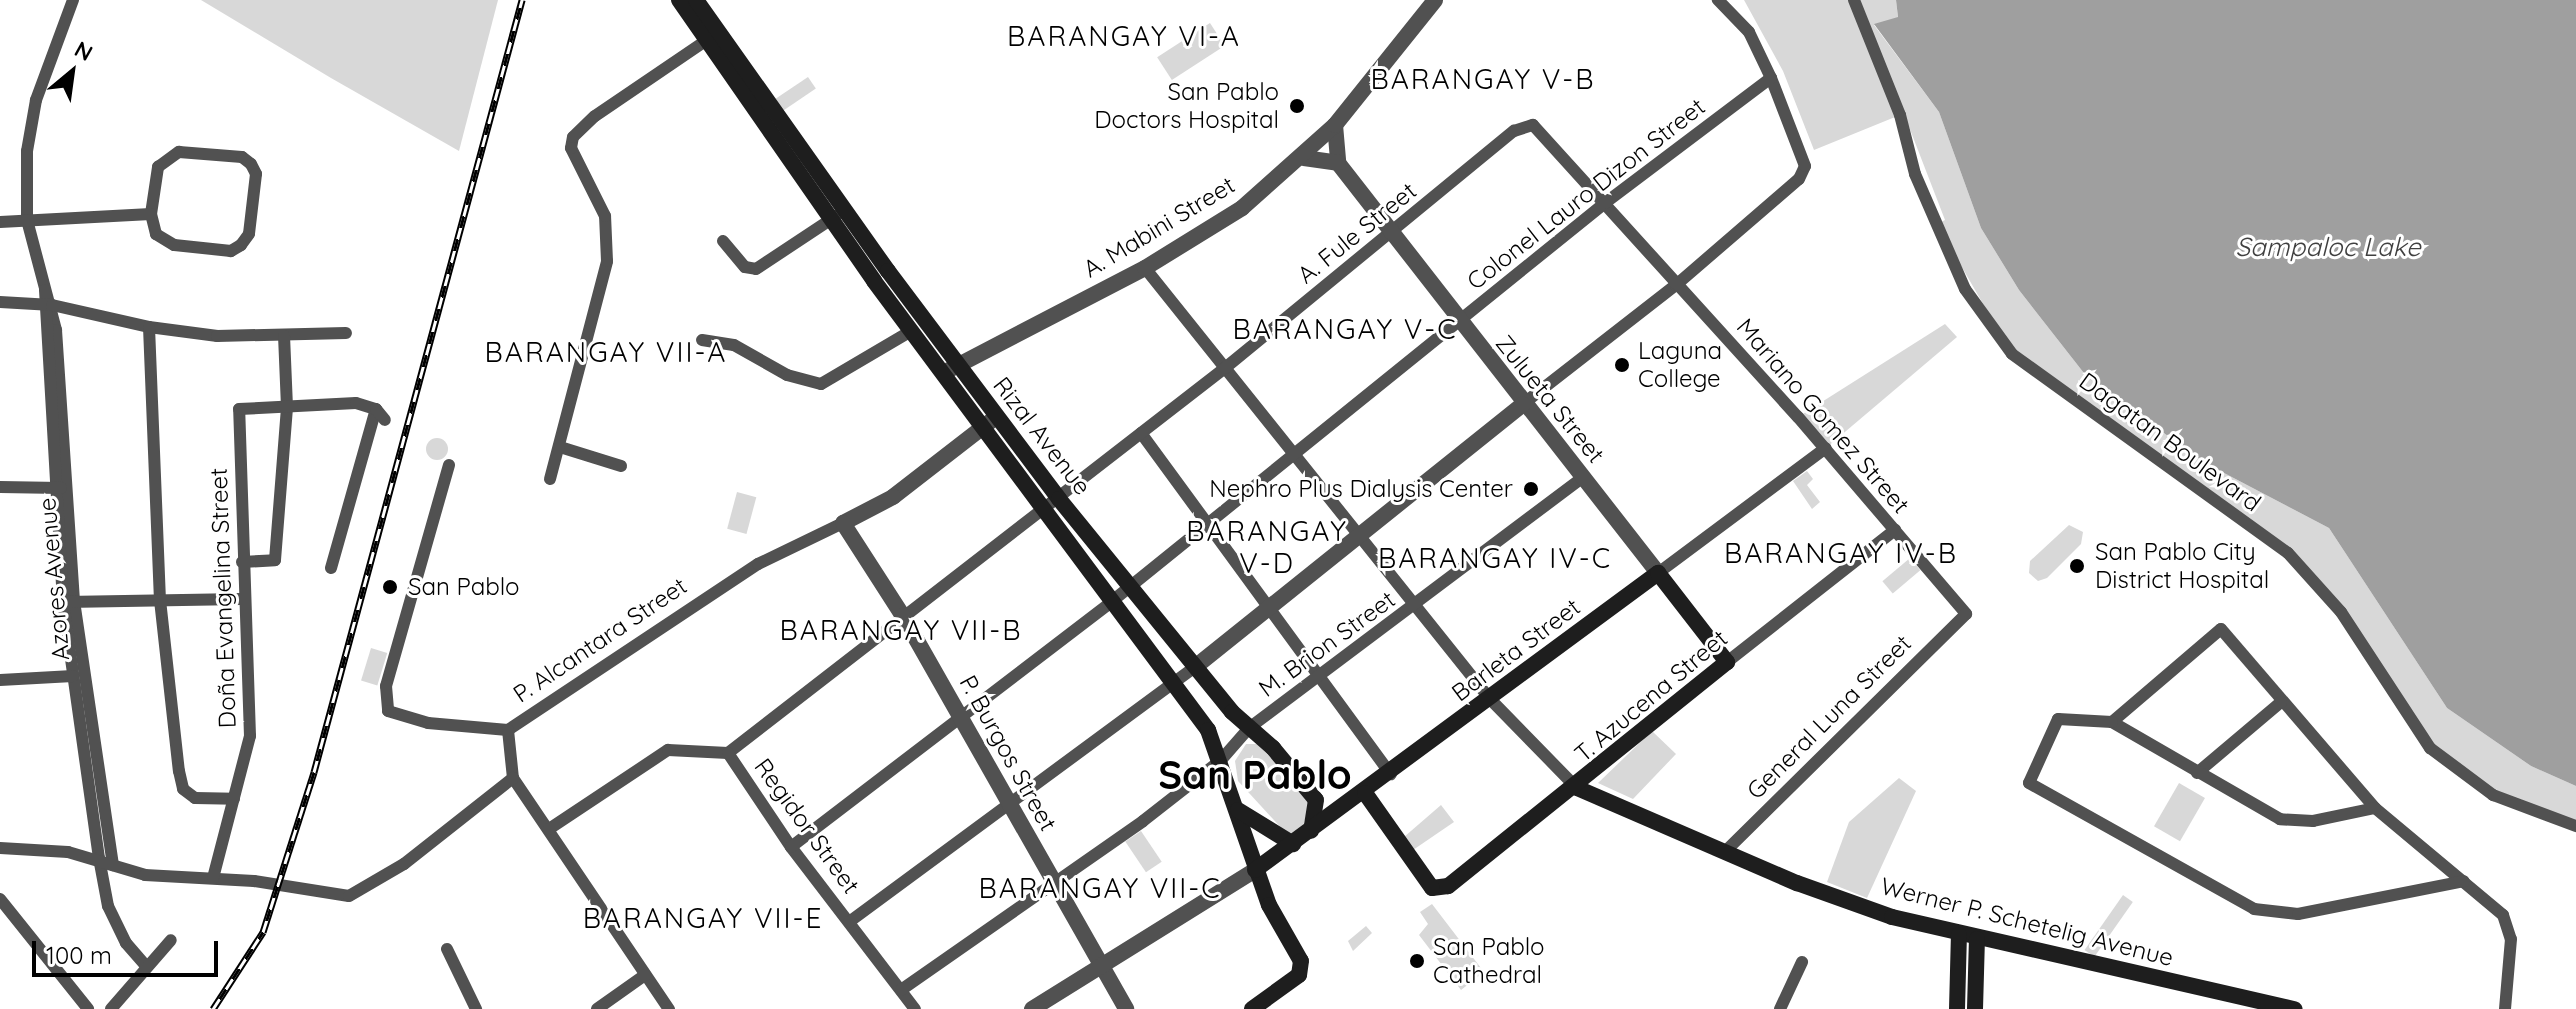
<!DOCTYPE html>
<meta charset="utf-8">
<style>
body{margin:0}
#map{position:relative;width:2576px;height:1009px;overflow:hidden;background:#fff;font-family:Quicksand,sans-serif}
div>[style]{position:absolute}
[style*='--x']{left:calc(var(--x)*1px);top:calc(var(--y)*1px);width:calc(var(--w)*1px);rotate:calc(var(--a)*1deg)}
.green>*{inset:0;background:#d8d8d8;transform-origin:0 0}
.round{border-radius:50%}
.water>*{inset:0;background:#9f9f9f}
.minor>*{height:12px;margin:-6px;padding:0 6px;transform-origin:6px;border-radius:6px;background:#515151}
.tertiary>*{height:16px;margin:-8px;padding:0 8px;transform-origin:8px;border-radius:8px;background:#515151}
.secondary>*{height:16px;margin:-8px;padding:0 8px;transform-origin:8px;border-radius:8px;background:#1e1e1e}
.rail>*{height:7px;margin-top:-3.5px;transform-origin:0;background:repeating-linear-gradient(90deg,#fff 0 12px,#000 0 24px);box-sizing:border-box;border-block:2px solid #000}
.dots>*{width:22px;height:22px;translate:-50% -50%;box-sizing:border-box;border:4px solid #fff;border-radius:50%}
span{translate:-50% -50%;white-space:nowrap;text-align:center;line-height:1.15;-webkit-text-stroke:6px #fff;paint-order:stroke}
.poi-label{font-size:24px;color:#000}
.right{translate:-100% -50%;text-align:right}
.left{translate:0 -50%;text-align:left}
.street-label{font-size:24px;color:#000}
.water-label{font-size:26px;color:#404040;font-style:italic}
.quarter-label{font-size:28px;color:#000;letter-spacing:2px}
.town-label{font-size:40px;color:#000;font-weight:700}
.north{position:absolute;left:32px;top:32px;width:80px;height:80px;-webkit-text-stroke:6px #fff;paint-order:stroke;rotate:29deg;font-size:22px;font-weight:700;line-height:32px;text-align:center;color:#000}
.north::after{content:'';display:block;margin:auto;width:28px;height:36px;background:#000;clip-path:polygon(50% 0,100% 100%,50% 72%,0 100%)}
.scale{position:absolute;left:32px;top:941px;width:186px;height:36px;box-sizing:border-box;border:4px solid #000;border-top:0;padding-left:10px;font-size:24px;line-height:28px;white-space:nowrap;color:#000;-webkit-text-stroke:6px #fff;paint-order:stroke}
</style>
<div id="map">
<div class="green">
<i style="clip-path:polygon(201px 0,498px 0,459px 151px,331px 78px)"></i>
<i style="clip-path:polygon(1744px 0,1854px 0,1900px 115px,1814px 150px,1783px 71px)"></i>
<i style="clip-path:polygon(1860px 0,1896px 0,1898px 18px,1874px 25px,1939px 112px,1981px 228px,2019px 290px,2087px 377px,2205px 463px,2329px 528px,2447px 708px,2531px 766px,2576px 786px,2576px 826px,2493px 795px,2430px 748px,2341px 612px,2288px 553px,2012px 354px,1937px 224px,1945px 220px)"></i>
<i style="left:1210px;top:23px;width:27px;height:63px;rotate:57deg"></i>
<i style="left:808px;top:77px;width:14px;height:40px;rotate:56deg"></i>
<i style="clip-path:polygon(1945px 324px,1957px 337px,1826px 448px,1798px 417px)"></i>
<i class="round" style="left:426px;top:438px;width:22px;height:22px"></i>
<i style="clip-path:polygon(1807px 471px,1813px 479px,1807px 485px,1820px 502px,1812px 509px,1793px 481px)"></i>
<i style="left:737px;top:492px;width:20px;height:38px;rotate:15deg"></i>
<i style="clip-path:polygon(2069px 525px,2083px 532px,2081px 544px,2047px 578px,2038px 581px,2029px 573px,2030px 561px)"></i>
<i style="left:1910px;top:558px;width:16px;height:36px;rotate:50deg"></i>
<i style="left:371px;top:648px;width:17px;height:34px;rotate:17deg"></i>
<i style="clip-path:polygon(1652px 731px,1676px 754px,1633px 799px,1598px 783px)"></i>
<i style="clip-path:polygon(1246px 744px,1261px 744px,1310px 800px,1303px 827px,1291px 834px,1284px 831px,1238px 781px,1235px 761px)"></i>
<i style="clip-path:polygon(1899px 778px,1916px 791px,1867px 898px,1827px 882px,1849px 822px)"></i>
<i style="left:2179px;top:783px;width:30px;height:50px;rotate:30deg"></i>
<i style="clip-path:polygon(1441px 805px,1454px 822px,1413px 850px,1404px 837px)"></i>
<i style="left:1141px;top:831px;width:37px;height:19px;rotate:56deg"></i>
<i style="left:2123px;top:895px;width:12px;height:67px;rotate:35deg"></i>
<i style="clip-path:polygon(1432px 904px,1484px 972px,1461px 990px,1419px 935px,1428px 924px,1420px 912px)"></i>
<i style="clip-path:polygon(1366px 926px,1372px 933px,1353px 951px,1348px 941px)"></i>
</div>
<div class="water">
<i style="clip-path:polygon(1896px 0,2576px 0,2576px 786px,2531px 766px,2447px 708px,2329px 528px,2205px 463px,2087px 377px,2019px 290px,1981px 228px,1939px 112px,1874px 24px,1898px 17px)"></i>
</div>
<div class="minor">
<i style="--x:73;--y:0;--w:107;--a:110.3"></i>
<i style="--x:36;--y:100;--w:52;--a:100"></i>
<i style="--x:27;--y:151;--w:69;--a:90"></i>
<i style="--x:27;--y:220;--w:114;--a:75.2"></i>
<i style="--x:56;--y:330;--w:272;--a:86.2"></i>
<i style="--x:74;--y:601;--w:267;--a:81.6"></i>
<i style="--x:1854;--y:0;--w:124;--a:68.2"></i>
<i style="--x:1900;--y:115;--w:61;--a:75.7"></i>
<i style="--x:1915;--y:174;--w:125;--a:66.5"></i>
<i style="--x:1965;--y:289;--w:80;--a:54.1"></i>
<i style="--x:2012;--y:354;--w:340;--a:35.8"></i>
<i style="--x:2288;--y:553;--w:79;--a:48.1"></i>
<i style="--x:2341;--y:612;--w:163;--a:56.8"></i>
<i style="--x:2430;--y:748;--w:79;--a:36.7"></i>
<i style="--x:2493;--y:795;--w:89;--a:20.5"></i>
<i style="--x:179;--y:152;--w:63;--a:4.5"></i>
<i style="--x:242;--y:157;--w:11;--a:38"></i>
<i style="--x:251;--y:164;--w:11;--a:63"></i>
<i style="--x:256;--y:174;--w:60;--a:96.7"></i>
<i style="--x:249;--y:234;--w:14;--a:126"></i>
<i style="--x:241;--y:245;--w:12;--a:149"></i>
<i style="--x:231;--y:251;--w:57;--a:-174"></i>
<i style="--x:174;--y:245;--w:21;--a:-149"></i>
<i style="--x:156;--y:234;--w:21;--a:-104"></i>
<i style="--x:151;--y:214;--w:48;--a:-81.5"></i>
<i style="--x:158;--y:167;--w:26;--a:-36"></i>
<i style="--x:0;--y:222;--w:151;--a:-3"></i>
<i style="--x:723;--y:241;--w:34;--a:50"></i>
<i style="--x:745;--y:267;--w:11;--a:10"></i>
<i style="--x:756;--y:269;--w:96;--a:-33.5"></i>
<i style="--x:1145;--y:268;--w:552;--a:51.32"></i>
<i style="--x:1490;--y:699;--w:124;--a:45.7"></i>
<i style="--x:45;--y:290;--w:313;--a:86.7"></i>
<i style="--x:63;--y:602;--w:259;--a:82"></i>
<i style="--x:99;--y:858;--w:49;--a:79.4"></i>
<i style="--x:108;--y:906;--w:41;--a:64.1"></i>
<i style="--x:126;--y:943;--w:30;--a:49"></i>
<i style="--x:0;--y:302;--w:52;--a:3.3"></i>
<i style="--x:52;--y:305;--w:99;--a:12.8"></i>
<i style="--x:149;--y:327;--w:69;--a:7.5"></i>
<i style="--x:217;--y:336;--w:129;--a:-1.3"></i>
<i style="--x:149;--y:327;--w:273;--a:87.7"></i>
<i style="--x:160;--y:600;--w:172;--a:83.7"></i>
<i style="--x:179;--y:771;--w:18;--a:77"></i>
<i style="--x:183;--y:789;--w:15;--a:37"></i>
<i style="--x:195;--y:798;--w:39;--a:1"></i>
<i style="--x:702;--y:340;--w:32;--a:9"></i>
<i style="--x:734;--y:345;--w:61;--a:29.5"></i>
<i style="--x:787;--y:375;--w:35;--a:15"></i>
<i style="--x:821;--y:384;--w:104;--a:-30.5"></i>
<i style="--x:1523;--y:404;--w:194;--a:-37.9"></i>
<i style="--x:1676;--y:285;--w:162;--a:-40.8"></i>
<i style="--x:1799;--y:179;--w:14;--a:-65"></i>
<i style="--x:1805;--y:166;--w:94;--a:-111.1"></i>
<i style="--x:1771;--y:78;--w:51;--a:-115.6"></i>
<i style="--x:1749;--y:32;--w:45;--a:-134.1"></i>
<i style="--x:1141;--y:433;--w:423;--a:53.8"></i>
<i style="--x:560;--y:447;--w:64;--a:17.3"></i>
<i style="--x:449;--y:465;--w:230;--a:105.9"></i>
<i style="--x:386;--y:686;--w:25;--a:85"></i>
<i style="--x:388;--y:711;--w:42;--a:16.7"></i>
<i style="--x:428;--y:723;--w:80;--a:5"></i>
<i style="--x:508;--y:730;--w:300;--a:-33.6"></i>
<i style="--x:758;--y:564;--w:94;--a:-25.8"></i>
<i style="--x:550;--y:479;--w:225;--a:-75.3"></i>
<i style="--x:607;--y:261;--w:45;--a:-92.5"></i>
<i style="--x:605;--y:216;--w:76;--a:-116.6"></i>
<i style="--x:571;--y:148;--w:11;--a:-80"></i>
<i style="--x:573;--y:137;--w:30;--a:-44"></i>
<i style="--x:595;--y:116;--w:135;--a:-34.2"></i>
<i style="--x:707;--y:40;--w:9;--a:-69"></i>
<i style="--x:0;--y:487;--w:61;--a:0.9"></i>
<i style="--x:242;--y:562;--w:33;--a:-3"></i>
<i style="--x:275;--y:560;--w:153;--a:-85.5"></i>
<i style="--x:287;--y:407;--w:71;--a:-92.4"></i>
<i style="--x:331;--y:568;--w:165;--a:-74.2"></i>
<i style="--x:1658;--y:573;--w:209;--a:-36.7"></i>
<i style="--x:66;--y:602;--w:175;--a:-1"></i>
<i style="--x:1727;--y:662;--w:214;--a:-38.2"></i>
<i style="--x:0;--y:680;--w:73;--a:-3.1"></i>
<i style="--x:2112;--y:722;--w:143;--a:-40.5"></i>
<i style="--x:2221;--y:629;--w:236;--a:49.3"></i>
<i style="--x:2375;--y:808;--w:167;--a:39.9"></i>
<i style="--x:2503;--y:915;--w:25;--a:72"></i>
<i style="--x:2511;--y:939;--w:70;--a:94.9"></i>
<i style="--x:508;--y:730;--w:48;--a:84.1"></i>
<i style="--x:513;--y:778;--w:279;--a:56"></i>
<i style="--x:728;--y:753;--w:629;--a:-37.76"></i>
<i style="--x:1225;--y:368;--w:374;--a:-39.4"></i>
<i style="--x:1514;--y:131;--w:20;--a:-18"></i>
<i style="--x:1533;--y:125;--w:394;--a:47.8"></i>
<i style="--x:1798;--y:417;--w:259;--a:49.5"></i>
<i style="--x:1966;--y:614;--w:340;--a:135.4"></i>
<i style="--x:2197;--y:773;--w:110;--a:-40.2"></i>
<i style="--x:2375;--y:808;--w:63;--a:168.2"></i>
<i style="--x:2313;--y:821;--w:33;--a:-177"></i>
<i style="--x:2280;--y:819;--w:194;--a:-150"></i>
<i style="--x:2112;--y:722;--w:54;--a:-176.8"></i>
<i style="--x:2058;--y:719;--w:70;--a:114.4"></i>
<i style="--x:2029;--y:783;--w:258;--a:29.2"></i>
<i style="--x:2254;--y:909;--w:44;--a:6.5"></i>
<i style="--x:2298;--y:914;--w:169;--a:-11.2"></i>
<i style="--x:549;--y:829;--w:143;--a:-33.6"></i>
<i style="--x:668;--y:750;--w:60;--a:2.9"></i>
<i style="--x:728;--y:753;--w:113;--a:56.2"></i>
<i style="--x:791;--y:847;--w:204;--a:52.6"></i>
<i style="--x:791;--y:847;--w:403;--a:-37.4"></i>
<i style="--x:1111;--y:602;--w:635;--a:-38.93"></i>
<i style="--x:1605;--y:203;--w:208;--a:-37"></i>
<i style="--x:0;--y:848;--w:68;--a:3.4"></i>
<i style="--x:68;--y:852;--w:80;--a:16.6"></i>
<i style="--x:145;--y:875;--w:109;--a:3.2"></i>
<i style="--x:254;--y:881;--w:96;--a:9"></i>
<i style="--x:349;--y:896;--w:64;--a:-30.2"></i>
<i style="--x:404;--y:864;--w:139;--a:-38.3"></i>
<i style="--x:213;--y:878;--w:147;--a:-75.4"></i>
<i style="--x:250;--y:736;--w:327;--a:-91.9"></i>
<i style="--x:239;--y:409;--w:117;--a:-2.9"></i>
<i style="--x:356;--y:403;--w:21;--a:17"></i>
<i style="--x:376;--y:409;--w:14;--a:51"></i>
<i style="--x:0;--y:899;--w:141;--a:51.3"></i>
<i style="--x:849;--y:922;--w:430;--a:-36.4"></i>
<i style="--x:447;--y:949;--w:67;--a:64.2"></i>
<i style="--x:901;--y:990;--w:295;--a:-34.9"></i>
<i style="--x:1143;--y:821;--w:99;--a:-38"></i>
<i style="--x:1221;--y:760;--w:43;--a:-48.8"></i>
<i style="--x:1249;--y:728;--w:416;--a:-36.9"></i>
<i style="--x:111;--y:1009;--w:91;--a:-49"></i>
<i style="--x:597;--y:1009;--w:59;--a:-35.3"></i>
<i style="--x:1780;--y:1009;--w:52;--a:-64.9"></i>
</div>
<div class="tertiary">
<i style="--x:1335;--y:125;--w:38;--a:85"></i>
<i style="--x:1338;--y:163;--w:520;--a:52.03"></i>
<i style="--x:1304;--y:158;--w:34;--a:8"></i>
<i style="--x:947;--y:371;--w:223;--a:-27.5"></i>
<i style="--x:1145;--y:268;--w:114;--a:-31.7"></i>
<i style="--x:1242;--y:208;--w:125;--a:-41.7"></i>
<i style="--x:1335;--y:125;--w:160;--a:-51.3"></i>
<i style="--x:996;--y:417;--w:130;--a:142.2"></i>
<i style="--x:893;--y:497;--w:56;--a:152.5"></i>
<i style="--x:843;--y:523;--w:111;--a:57.2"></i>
<i style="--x:903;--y:616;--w:452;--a:60.4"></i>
<i style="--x:1195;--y:667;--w:420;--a:-38.7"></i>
<i style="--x:1032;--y:1009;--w:263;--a:-31.9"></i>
</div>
<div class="secondary">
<i style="--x:679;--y:0;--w:342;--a:55.2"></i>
<i style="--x:874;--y:281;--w:560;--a:53.36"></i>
<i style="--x:1208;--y:730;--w:185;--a:70.8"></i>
<i style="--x:1269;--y:905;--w:64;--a:60.3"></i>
<i style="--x:1301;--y:961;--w:14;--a:98"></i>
<i style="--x:1299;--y:975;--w:58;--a:144.1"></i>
<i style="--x:696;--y:0;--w:332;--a:54.7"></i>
<i style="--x:888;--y:271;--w:285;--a:53.1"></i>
<i style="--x:1059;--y:499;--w:274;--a:50.9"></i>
<i style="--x:1232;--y:712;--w:55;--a:41.3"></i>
<i style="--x:1273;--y:748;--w:67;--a:50.4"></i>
<i style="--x:1316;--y:800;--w:31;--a:99"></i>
<i style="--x:1577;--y:788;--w:240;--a:23.4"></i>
<i style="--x:1797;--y:883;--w:101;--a:19.7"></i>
<i style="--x:1892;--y:917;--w:413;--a:12.9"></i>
<i style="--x:1238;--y:810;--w:65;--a:31.7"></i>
<i style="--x:1255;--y:870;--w:501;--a:-36.39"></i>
<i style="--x:1658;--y:573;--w:113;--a:52.2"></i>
<i style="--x:1727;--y:662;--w:358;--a:141.2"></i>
<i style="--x:1448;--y:886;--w:16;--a:173"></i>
<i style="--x:1432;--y:888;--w:116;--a:-125.2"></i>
<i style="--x:1957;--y:1009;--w:74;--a:-88.5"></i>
<i style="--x:1975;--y:1009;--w:70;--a:-88.4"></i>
</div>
<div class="rail">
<i style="--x:213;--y:1009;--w:92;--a:-57"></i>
<i style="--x:263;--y:932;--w:168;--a:-72.3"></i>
<i style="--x:314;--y:772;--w:800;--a:-74.92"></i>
</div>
<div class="dots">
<i style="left:1297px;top:106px;background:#000"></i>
<i style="left:1622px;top:365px;background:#000"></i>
<i style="left:1531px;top:489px;background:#000"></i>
<i style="left:2077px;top:566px;background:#000"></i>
<i style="left:390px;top:587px;background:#000"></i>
<i style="left:1417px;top:961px;background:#000"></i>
</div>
<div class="poi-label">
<span class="right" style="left:1279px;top:106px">San Pablo<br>Doctors Hospital</span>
<span class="left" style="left:1638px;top:365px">Laguna<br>College</span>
<span class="right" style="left:1513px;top:489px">Nephro Plus Dialysis Center</span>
<span class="left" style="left:2095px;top:566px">San Pablo City<br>District Hospital</span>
<span class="left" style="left:408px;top:587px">San Pablo</span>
<span class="left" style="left:1433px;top:961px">San Pablo<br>Cathedral</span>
</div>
<div class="street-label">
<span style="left:1586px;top:194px;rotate:-38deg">Colonel Lauro Dizon Street</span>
<span style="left:1159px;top:227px;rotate:-31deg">A. Mabini Street</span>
<span style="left:1357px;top:233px;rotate:-39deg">A. Fule Street</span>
<span style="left:1550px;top:399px;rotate:51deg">Zulueta Street</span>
<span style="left:1823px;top:416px;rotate:49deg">Mariano Gomez Street</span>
<span style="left:1042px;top:436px;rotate:52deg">Rizal Avenue</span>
<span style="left:2170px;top:442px;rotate:36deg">Dagatan Boulevard</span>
<span style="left:54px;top:579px;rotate:-95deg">Azores Avenue</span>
<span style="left:223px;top:598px;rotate:-92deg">Doña Evangelina Street</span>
<span style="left:600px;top:640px;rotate:-34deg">P. Alcantara Street</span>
<span style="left:1327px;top:644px;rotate:-36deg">M. Brion Street</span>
<span style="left:1516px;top:650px;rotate:-37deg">Barleta Street</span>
<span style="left:1651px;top:696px;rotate:-40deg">T. Azucena Street</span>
<span style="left:1829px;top:717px;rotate:-45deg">General Luna Street</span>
<span style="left:1008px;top:753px;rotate:61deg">P. Burgos Street</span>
<span style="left:807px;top:826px;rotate:54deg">Regidor Street</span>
<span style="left:2027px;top:922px;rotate:14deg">Werner P. Schetelig Avenue</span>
</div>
<div class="water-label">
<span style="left:2328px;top:247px">Sampaloc Lake</span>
</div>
<div class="quarter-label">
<span style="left:1124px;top:36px">BARANGAY VI-A</span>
<span style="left:1483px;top:79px">BARANGAY V-B</span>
<span style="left:1345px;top:329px">BARANGAY V-C</span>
<span style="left:606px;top:352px">BARANGAY VII-A</span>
<span style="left:1267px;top:547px">BARANGAY<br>V-D</span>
<span style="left:1841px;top:553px">BARANGAY IV-B</span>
<span style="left:1495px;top:558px">BARANGAY IV-C</span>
<span style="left:901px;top:630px">BARANGAY VII-B</span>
<span style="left:1100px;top:888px">BARANGAY VII-C</span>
<span style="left:703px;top:918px">BARANGAY VII-E</span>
</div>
<div class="town-label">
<span style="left:1255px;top:774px">San Pablo</span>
</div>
<div class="north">N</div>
<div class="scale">100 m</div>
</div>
